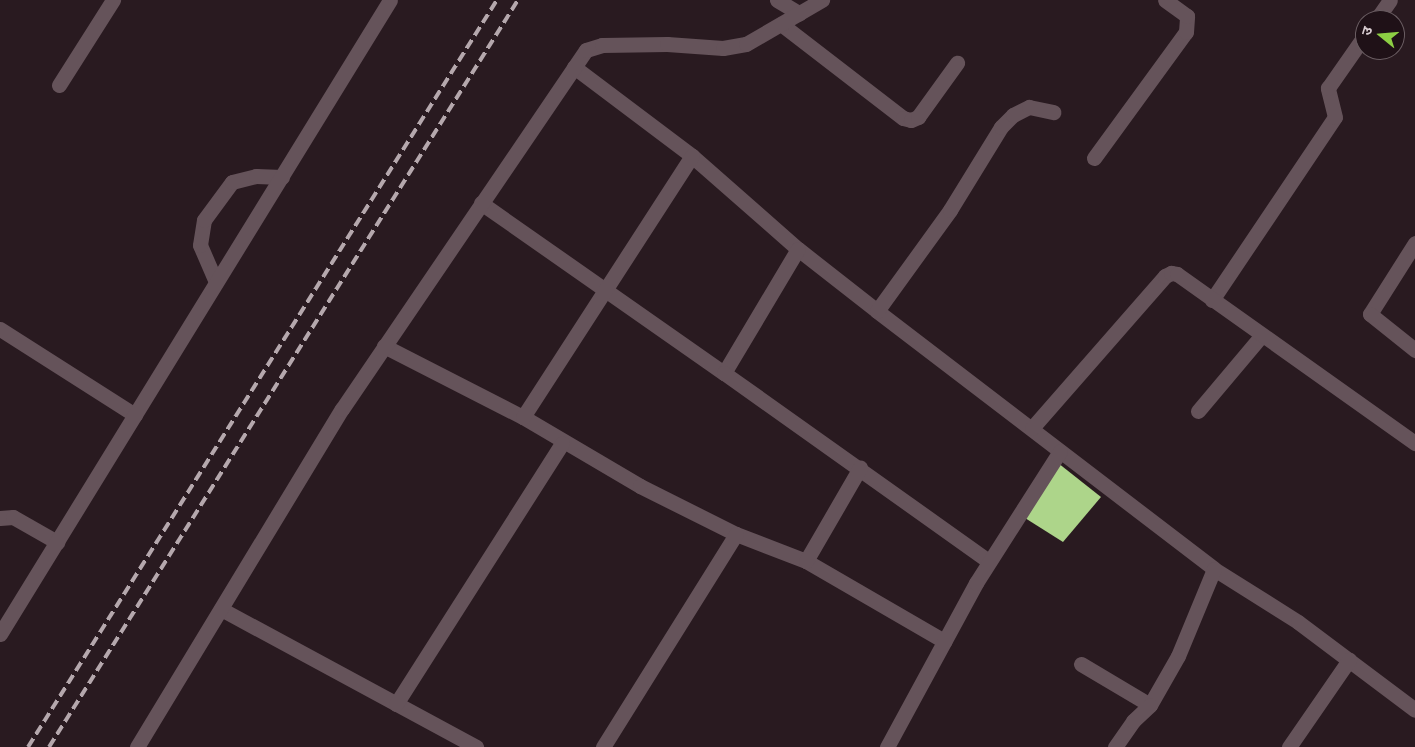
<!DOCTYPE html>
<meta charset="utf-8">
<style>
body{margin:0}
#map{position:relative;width:1415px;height:747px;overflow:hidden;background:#291a20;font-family:Helvetica,"Noto Sans Devanagari",sans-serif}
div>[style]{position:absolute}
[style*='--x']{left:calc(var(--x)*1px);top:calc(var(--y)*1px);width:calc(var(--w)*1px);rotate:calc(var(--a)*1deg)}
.building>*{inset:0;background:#add58a}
.minor>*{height:15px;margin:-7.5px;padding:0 7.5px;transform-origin:7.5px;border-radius:7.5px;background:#65535a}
.rail>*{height:4px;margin-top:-2px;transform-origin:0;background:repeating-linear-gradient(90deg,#b5a8ad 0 10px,transparent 0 15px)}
span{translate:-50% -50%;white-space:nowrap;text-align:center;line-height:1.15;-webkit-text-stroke:5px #1f1117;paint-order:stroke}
.north{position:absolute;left:1355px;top:10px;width:50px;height:50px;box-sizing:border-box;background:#1f1117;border:1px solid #6a5d62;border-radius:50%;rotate:287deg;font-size:14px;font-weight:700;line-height:20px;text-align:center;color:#dbcfd3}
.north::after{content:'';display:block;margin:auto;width:18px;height:22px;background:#8dce44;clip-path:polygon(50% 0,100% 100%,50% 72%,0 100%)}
</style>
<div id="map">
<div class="building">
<i style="clip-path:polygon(1058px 463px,1101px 497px,1063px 542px,1025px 518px)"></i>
</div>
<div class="minor">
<i style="--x:777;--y:0;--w:26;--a:31"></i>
<i style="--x:1376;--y:20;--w:24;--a:-55"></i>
<i style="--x:781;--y:24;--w:154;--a:37.6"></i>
<i style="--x:903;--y:118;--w:8;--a:14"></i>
<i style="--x:911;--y:120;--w:8;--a:-23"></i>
<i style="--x:918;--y:117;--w:67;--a:-54.2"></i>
<i style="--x:574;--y:67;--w:148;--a:37"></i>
<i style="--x:692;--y:156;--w:141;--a:41.3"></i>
<i style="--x:798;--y:249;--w:100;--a:38.1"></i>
<i style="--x:877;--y:311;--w:424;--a:37.4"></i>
<i style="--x:1214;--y:569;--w:99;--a:32.2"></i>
<i style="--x:1298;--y:622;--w:146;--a:36.9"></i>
<i style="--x:59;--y:85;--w:101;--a:-57.6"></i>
<i style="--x:1094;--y:158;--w:156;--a:-53.9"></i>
<i style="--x:1186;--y:32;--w:16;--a:-86"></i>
<i style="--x:1187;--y:16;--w:27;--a:-144"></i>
<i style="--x:481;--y:203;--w:297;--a:35"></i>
<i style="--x:724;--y:373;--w:144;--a:-59.2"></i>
<i style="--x:1415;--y:243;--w:84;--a:122.4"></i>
<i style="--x:1370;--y:314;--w:58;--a:38.7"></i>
<i style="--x:216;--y:282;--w:40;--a:-113.4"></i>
<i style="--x:200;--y:245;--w:25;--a:-81"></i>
<i style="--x:204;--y:220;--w:47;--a:-53.6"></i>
<i style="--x:232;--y:182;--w:25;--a:-14"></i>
<i style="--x:256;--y:176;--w:26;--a:2"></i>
<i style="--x:1212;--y:300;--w:220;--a:-56.1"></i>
<i style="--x:1335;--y:117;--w:30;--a:-104"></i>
<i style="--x:1328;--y:88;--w:65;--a:-55.1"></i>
<i style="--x:877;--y:311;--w:125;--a:-54.1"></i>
<i style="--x:950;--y:210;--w:97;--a:-58.4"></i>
<i style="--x:1001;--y:127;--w:17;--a:-45"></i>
<i style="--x:1013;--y:115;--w:18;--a:-27"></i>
<i style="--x:1029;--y:107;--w:25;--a:12"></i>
<i style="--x:0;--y:329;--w:160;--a:32.5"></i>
<i style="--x:384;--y:346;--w:156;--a:27.1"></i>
<i style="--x:523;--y:417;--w:136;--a:30.5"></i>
<i style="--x:640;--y:486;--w:107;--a:26.6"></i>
<i style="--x:736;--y:534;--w:75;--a:21.1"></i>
<i style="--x:806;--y:561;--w:160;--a:30.1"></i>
<i style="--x:724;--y:373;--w:325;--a:35.4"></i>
<i style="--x:1198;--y:411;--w:99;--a:-49.9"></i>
<i style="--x:523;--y:417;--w:311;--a:-57.1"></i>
<i style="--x:1032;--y:428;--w:202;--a:-48.8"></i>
<i style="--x:1165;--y:276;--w:7;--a:-27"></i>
<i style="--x:1171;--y:273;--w:6;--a:9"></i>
<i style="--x:1177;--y:274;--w:292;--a:35.4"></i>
<i style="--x:0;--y:518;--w:13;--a:-4"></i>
<i style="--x:13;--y:517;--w:51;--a:29.6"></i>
<i style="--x:806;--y:561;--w:108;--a:-59.9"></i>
<i style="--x:221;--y:609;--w:290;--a:28.4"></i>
<i style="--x:0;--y:634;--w:744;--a:-58.4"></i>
<i style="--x:1081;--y:664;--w:80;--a:30.7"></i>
<i style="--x:1150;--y:705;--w:56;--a:-60.3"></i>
<i style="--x:1178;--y:656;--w:94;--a:-67.5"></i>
<i style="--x:396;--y:704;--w:309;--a:-57.5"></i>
<i style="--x:137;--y:747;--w:395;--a:-58.8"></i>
<i style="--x:342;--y:409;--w:434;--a:-55.8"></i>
<i style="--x:586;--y:50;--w:17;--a:-17"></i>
<i style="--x:602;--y:45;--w:65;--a:-0.9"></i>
<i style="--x:667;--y:44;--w:56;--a:4.1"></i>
<i style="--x:723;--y:48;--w:23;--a:-10"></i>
<i style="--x:746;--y:44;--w:88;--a:-30.1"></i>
<i style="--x:603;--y:747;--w:251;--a:-58"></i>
<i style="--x:887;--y:747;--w:187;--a:-61.5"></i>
<i style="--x:976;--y:583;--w:156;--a:-57.5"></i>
<i style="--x:1115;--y:747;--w:32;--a:-55"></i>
<i style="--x:1133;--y:721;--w:23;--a:-43"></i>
<i style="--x:1289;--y:747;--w:106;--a:-55.4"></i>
</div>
<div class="rail">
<i style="--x:28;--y:747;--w:882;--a:-57.88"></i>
<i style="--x:49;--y:747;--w:882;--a:-57.88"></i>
</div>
<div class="north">उ</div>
</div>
